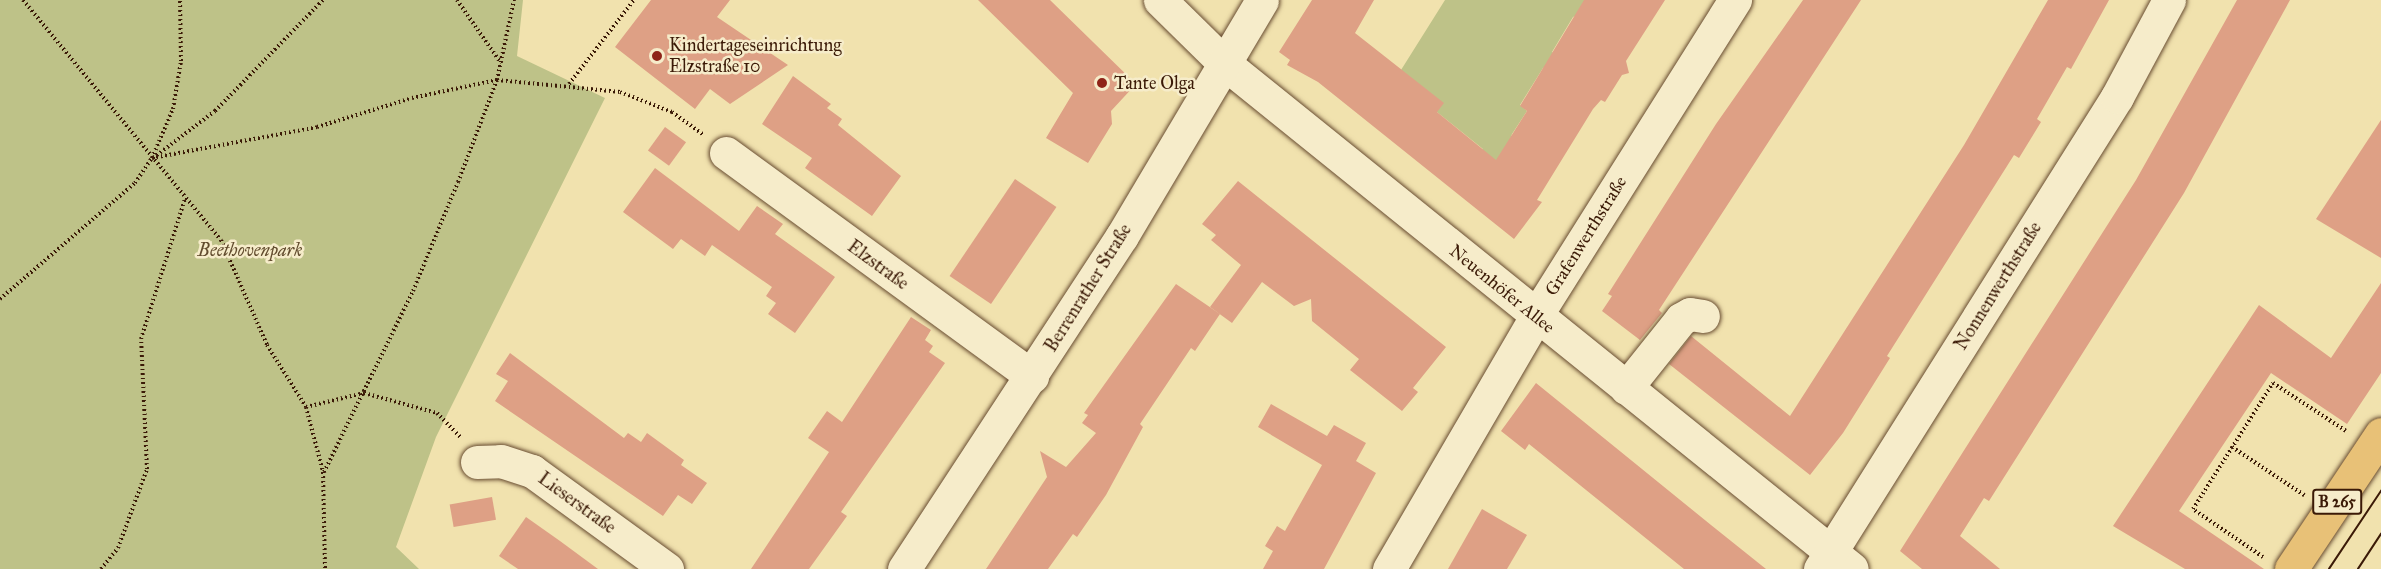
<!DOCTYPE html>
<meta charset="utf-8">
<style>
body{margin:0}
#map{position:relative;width:2381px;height:569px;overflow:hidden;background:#f1e2ae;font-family:"IM FELL Great Primer",serif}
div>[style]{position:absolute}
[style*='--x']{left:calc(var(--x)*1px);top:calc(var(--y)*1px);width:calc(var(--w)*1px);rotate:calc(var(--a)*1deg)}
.green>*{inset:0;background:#bec288}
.building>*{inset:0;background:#dea085;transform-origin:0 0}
.path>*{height:4px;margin-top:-2px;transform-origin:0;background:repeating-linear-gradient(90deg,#3b1a07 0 1.5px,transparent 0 4.5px)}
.roads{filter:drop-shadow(0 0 2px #684c31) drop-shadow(0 0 2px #684c31)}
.minor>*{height:33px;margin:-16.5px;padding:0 16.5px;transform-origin:16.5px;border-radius:16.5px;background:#f6ecca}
.major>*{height:33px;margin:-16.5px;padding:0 16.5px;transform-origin:16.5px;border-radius:16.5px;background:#e8c177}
.tram>*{height:1.5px;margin:-0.75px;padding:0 0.75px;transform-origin:0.75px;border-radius:0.75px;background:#3b1a07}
.dots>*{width:16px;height:16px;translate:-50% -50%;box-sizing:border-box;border:3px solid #f6ecca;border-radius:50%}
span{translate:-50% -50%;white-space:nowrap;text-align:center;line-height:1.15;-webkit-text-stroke:5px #f6ecca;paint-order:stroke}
.shield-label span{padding:2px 4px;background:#f6ecca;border:2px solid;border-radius:4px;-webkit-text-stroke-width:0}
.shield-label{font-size:16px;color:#3b1a07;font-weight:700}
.poi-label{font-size:18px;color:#3b1a07}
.left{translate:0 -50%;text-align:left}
.street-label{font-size:18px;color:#3b1a07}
.park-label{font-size:18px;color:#624c2e;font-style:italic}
</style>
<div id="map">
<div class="green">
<i style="clip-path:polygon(0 0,523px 0,517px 56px,605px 98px,436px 437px,396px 547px,419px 569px,0 569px)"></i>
<i style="clip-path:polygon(1445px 0,1606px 0,1573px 17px,1552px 52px,1563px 59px,1543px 68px,1520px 105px,1527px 111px,1512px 134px,1500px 169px,1480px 153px,1483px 149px,1437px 112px,1401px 70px)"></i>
</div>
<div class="building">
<i style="clip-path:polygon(651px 0,730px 0,717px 17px,788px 65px,730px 104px,710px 89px,695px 109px,615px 47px)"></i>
<i style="clip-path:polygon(978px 0,1050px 0,1136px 84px,1111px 111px,1112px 124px,1088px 163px,1046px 138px,1073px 93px)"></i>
<i style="clip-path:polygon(1312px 0,1374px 0,1355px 33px,1444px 103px,1437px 112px,1496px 160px,1527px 111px,1520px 106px,1584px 0,1665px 0,1626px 61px,1629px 73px,1622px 75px,1605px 102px,1601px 100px,1593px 109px,1537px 200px,1542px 202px,1514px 239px,1318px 82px,1287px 65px,1290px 60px,1279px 52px)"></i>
<i style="clip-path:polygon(1803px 0,1861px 0,1659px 310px,1662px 313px,1640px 340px,1602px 311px,1612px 296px,1608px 294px,1716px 124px)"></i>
<i style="clip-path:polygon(2048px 0,2109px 0,2071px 69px,2067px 67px,2037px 119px,2041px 122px,2019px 158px,2014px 155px,1887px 356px,1890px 358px,1843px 433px,1810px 475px,1669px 364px,1691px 336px,1790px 416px,1964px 145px)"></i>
<i style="clip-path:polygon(2237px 0,2290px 0,2184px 193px,1989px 501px,1984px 498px,1960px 536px,2000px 569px,1922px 569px,1900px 551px,2136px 180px)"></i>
<i style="clip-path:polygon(793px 76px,831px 104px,827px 108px,842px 119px,838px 125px,901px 176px,872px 216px,805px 168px,812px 158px,762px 124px)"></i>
<i style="clip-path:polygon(2381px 120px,2381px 258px,2316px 219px)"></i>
<i style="left:665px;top:127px;width:26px;height:29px;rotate:36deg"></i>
<i style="clip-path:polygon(655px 168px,739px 231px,757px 206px,783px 224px,775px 234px,835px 277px,795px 333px,768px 314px,776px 303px,766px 296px,772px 287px,712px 245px,705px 256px,681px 239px,673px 249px,623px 212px)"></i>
<i style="left:1015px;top:179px;width:50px;height:117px;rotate:34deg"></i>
<i style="clip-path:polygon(1238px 181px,1446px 347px,1413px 388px,1418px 392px,1402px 411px,1350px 370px,1359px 359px,1312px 321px,1311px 299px,1294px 306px,1262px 282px,1232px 323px,1210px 307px,1241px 265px,1211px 240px,1216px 235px,1202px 224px)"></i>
<i style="clip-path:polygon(2381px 283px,2381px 373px,2347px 424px,2271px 373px,2179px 511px,2264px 569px,2185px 569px,2113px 526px,2259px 305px,2331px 358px)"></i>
<i style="clip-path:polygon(1176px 284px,1220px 314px,1195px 351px,1191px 348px,1140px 424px,1143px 427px,1106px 495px,1077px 537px,1073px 534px,1048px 569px,986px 569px,1047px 477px,1040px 451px,1066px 467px,1096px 433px,1082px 423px,1088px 415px,1084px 413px)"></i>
<i style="clip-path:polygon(911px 317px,931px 330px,925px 340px,933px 346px,929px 352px,945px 363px,938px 373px,841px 512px,847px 516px,809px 569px,751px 569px,829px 452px,808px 438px,827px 411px,842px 422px)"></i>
<i style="clip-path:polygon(510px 353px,624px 438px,628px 433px,641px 442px,647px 433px,684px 460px,681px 465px,707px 483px,692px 504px,678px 495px,663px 516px,495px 401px,508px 381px,496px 374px)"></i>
<i style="clip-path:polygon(1536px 383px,1711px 525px,1766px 569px,1684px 569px,1529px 444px,1525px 450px,1501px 431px)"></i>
<i style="clip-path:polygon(1271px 404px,1327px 436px,1334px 425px,1366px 443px,1356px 461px,1376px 473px,1324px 569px,1263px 569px,1273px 551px,1265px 546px,1277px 526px,1285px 531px,1322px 465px,1258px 427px)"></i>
<i style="left:492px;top:497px;width:23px;height:43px;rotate:80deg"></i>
<i style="clip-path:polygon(1482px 509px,1527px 535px,1507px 569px,1448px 569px)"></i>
<i style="clip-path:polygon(526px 517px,560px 541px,598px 569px,518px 569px,499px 556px)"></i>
</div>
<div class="path">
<i style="--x:23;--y:0;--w:311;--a:50.5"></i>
<i style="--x:221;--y:240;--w:115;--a:66.3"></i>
<i style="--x:267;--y:345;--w:73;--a:57.8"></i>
<i style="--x:306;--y:407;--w:67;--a:75.3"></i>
<i style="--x:323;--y:472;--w:97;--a:88.8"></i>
<i style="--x:457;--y:0;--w:77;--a:55.1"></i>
<i style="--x:569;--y:84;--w:106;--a:-52.3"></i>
<i style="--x:152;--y:158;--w:168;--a:-10.6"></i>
<i style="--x:317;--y:127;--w:99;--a:-17"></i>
<i style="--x:412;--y:98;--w:87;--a:-12"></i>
<i style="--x:497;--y:80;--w:124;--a:5.6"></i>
<i style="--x:620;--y:92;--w:56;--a:21"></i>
<i style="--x:672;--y:112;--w:39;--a:36"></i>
<i style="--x:153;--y:158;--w:78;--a:-37.2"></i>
<i style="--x:215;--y:111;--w:155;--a:-45.8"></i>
<i style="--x:0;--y:299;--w:178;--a:-40.7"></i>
<i style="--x:135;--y:183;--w:30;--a:-56"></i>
<i style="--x:152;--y:158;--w:53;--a:-66.8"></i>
<i style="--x:173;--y:109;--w:49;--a:-80.5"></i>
<i style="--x:181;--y:61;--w:61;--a:-90.9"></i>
<i style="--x:306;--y:407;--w:60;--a:-13.6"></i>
<i style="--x:364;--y:393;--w:76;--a:15.3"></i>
<i style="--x:437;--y:413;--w:35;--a:46"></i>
<i style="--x:2232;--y:447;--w:87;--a:33.7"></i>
<i style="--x:324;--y:472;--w:202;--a:-63.8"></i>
<i style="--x:413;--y:291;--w:118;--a:-67.6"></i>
<i style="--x:458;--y:182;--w:109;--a:-69.1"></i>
<i style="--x:497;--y:80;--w:82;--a:-78"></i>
<i style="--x:2263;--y:557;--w:85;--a:-145.6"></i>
<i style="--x:2193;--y:509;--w:149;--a:-57.6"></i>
<i style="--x:2273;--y:383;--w:87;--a:33.3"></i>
<i style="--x:101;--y:569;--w:27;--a:-51"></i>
<i style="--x:118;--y:548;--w:84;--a:-69.8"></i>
<i style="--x:147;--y:469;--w:130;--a:-92.6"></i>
<i style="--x:141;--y:339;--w:147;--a:-72.6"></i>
</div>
<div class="roads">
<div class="minor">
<i style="--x:1160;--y:0;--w:90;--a:44.5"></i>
<i style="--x:1224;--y:63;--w:806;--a:38.86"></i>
<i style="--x:726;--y:153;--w:379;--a:36.1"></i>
<i style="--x:1626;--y:388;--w:88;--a:-51.4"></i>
<i style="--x:1681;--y:319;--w:10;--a:-29"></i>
<i style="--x:1690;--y:314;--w:13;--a:9"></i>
<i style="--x:477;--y:462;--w:24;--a:-2"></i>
<i style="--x:501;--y:461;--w:33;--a:18"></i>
<i style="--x:532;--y:471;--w:167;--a:36"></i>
<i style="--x:904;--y:569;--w:398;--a:-56.8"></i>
<i style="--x:1122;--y:236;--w:274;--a:-59.3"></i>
<i style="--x:1389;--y:569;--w:298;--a:-59.8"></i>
<i style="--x:1539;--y:311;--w:368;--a:-57.8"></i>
<i style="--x:1820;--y:569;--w:558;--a:-57.82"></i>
<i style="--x:2117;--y:97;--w:110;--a:-61.8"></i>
</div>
<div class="major">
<i style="--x:2291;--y:569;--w:162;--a:-56.3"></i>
</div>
</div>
<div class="tram">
<i style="--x:2329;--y:569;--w:94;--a:-56.3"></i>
<i style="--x:2358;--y:569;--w:42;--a:-56.7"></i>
</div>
<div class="dots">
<i style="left:657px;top:56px;background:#8f2418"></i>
<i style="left:1102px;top:83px;background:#8f2418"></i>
</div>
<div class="shield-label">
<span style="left:2337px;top:502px">B 265</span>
</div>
<div class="poi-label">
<span class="left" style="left:669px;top:56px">Kindertageseinrichtung<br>Elzstraße 10</span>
<span class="left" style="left:1114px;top:83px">Tante Olga</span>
</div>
<div class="street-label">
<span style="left:1586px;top:236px;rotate:-58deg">Grafenwerthstraße</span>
<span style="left:878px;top:265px;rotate:36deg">Elzstraße</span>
<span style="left:1998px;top:286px;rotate:-58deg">Nonnenwerthstraße</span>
<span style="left:1088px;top:288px;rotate:-58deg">Berrenrather Straße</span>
<span style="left:1502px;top:289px;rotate:39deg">Neuenhöfer Allee</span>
<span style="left:577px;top:503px;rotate:36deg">Lieserstraße</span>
</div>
<div class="park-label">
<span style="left:250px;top:250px">Beethovenpark</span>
</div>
</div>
